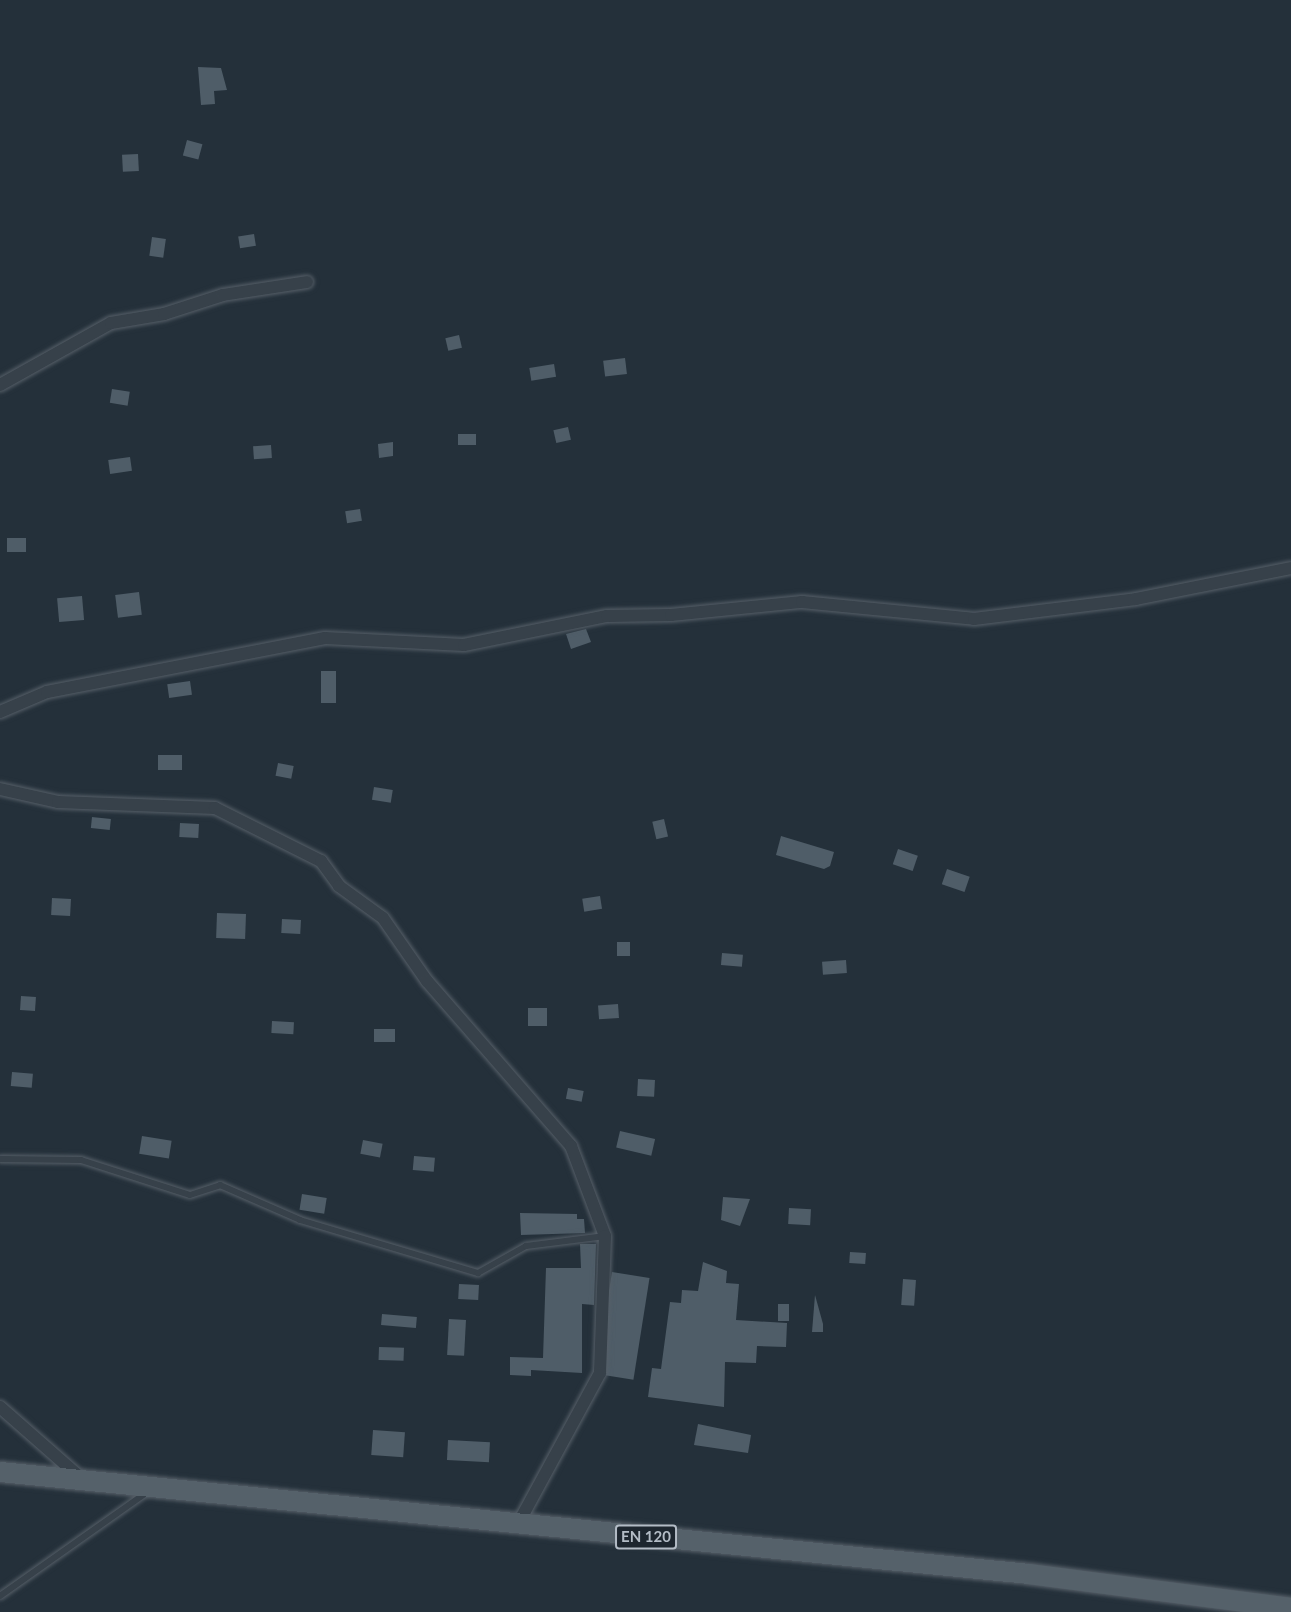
<!DOCTYPE html>
<style>
body{margin:0}
#map{position:relative;width:1291px;height:1612px;overflow:hidden;background:#24303a;font-family:Lato,sans-serif}
div>[style]{position:absolute}
[style*='--x']{left:calc(var(--x)*1px);top:calc(var(--y)*1px);width:calc(var(--w)*1px);rotate:calc(var(--a)*1deg)}
.building>*{inset:0;background:#4f5d68;transform-origin:0 0}
.roads{filter:drop-shadow(0 0 2px #565f68) drop-shadow(0 0 2px #565f68)}
.lane>*{height:6px;margin:-3px;padding:0 3px;transform-origin:3px;border-radius:3px;background:#37414a}
.street>*{height:12px;margin:-6px;padding:0 6px;transform-origin:6px;border-radius:6px;background:#37414a}
.primary>*{height:20px;margin:-10px;padding:0 10px;transform-origin:10px;border-radius:10px;background:#55616a}
span{translate:-50% -50%;white-space:nowrap;text-align:center;line-height:1.15;-webkit-text-stroke:4.5px #1d262f;paint-order:stroke}
.shield-label span{padding:2px 4px;background:#1d262f;border:2px solid;border-radius:4px;-webkit-text-stroke-width:0}
.shield-label{font-size:15px;color:#b3bcc6;font-weight:700}
</style>
<div id="map">
<div class="building">
<i style="clip-path:polygon(198px 67px,221px 68px,227px 90px,214px 91px,215px 104px,201px 105px)"></i>
<i style="left:187px;top:140px;width:16px;height:16px;rotate:15deg"></i>
<i style="left:138px;top:154px;width:17px;height:16px;rotate:87deg"></i>
<i style="left:254px;top:234px;width:12px;height:16px;rotate:81deg"></i>
<i style="left:152px;top:237px;width:14px;height:19px;rotate:8deg"></i>
<i style="left:459px;top:335px;width:13px;height:14px;rotate:77deg"></i>
<i style="left:625px;top:358px;width:16px;height:22px;rotate:83deg"></i>
<i style="left:554px;top:364px;width:13px;height:25px;rotate:81deg"></i>
<i style="left:112px;top:389px;width:18px;height:14px;rotate:9deg"></i>
<i style="left:568px;top:427px;width:13px;height:15px;rotate:77deg"></i>
<i style="left:476px;top:434px;width:11px;height:18px;rotate:90deg"></i>
<i style="clip-path:polygon(393px 442px,393px 456px,379px 458px,378px 444px)"></i>
<i style="left:271px;top:445px;width:13px;height:18px;rotate:86deg"></i>
<i style="left:130px;top:457px;width:14px;height:22px;rotate:82deg"></i>
<i style="left:360px;top:509px;width:12px;height:15px;rotate:81deg"></i>
<i style="left:7px;top:538px;width:19px;height:14px"></i>
<i style="left:139px;top:592px;width:23px;height:24px;rotate:83deg"></i>
<i style="left:82px;top:596px;width:24px;height:25px;rotate:85deg"></i>
<i style="clip-path:polygon(586px 629px,591px 642px,571px 649px,566px 634px)"></i>
<i style="left:321px;top:671px;width:15px;height:32px"></i>
<i style="left:190px;top:681px;width:14px;height:23px;rotate:82deg"></i>
<i style="left:182px;top:755px;width:15px;height:24px;rotate:90deg"></i>
<i style="left:278px;top:763px;width:16px;height:13px;rotate:11deg"></i>
<i style="left:374px;top:787px;width:19px;height:13px;rotate:9deg"></i>
<i style="left:92px;top:817px;width:19px;height:11px;rotate:6deg"></i>
<i style="left:664px;top:819px;width:18px;height:12px;rotate:77deg"></i>
<i style="left:180px;top:823px;width:19px;height:14px;rotate:3deg"></i>
<i style="clip-path:polygon(781px 836px,834px 852px,830px 866px,824px 869px,776px 855px)"></i>
<i style="left:898px;top:849px;width:21px;height:16px;rotate:19deg"></i>
<i style="left:947px;top:869px;width:24px;height:16px;rotate:19deg"></i>
<i style="left:600px;top:896px;width:13px;height:18px;rotate:81deg"></i>
<i style="left:52px;top:898px;width:19px;height:17px;rotate:3deg"></i>
<i style="left:217px;top:913px;width:29px;height:25px;rotate:2deg"></i>
<i style="left:282px;top:919px;width:19px;height:14px;rotate:3deg"></i>
<i style="left:630px;top:942px;width:14px;height:13px;rotate:90deg"></i>
<i style="left:722px;top:953px;width:21px;height:12px;rotate:5deg"></i>
<i style="left:846px;top:960px;width:13px;height:24px;rotate:86deg"></i>
<i style="left:21px;top:996px;width:15px;height:14px;rotate:4deg"></i>
<i style="left:618px;top:1004px;width:14px;height:20px;rotate:86deg"></i>
<i style="left:528px;top:1008px;width:19px;height:18px"></i>
<i style="left:272px;top:1021px;width:22px;height:12px;rotate:3deg"></i>
<i style="left:374px;top:1029px;width:21px;height:13px"></i>
<i style="left:12px;top:1072px;width:21px;height:14px;rotate:5deg"></i>
<i style="left:638px;top:1079px;width:17px;height:17px;rotate:3deg"></i>
<i style="left:568px;top:1088px;width:16px;height:11px;rotate:11deg"></i>
<i style="left:620px;top:1131px;width:36px;height:17px;rotate:13deg"></i>
<i style="left:142px;top:1136px;width:30px;height:18px;rotate:9deg"></i>
<i style="left:363px;top:1140px;width:20px;height:14px;rotate:11deg"></i>
<i style="left:414px;top:1156px;width:21px;height:14px;rotate:5deg"></i>
<i style="left:302px;top:1194px;width:25px;height:16px;rotate:9deg"></i>
<i style="clip-path:polygon(723px 1197px,750px 1199px,740px 1226px,721px 1220px)"></i>
<i style="left:789px;top:1208px;width:22px;height:16px;rotate:3deg"></i>
<i style="clip-path:polygon(520px 1213px,577px 1214px,577px 1219px,584px 1219px,585px 1233px,521px 1235px)"></i>
<i style="clip-path:polygon(580px 1244px,596px 1244px,594px 1305px,582px 1304px,582px 1373px,531px 1370px,531px 1376px,510px 1375px,510px 1357px,543px 1358px,546px 1268px,581px 1268px)"></i>
<i style="left:850px;top:1252px;width:16px;height:11px;rotate:4deg"></i>
<i style="clip-path:polygon(703px 1262px,727px 1271px,726px 1283px,739px 1284px,736px 1320px,787px 1323px,786px 1347px,757px 1346px,756px 1363px,725px 1362px,724px 1407px,648px 1397px,652px 1368px,661px 1369px,670px 1302px,681px 1303px,682px 1290px,698px 1291px)"></i>
<i style="left:612px;top:1272px;width:38px;height:103px;rotate:9deg"></i>
<i style="left:903px;top:1279px;width:13px;height:26px;rotate:4deg"></i>
<i style="left:459px;top:1284px;width:20px;height:15px;rotate:3deg"></i>
<i style="clip-path:polygon(815px 1295px,823px 1324px,823px 1332px,812px 1332px)"></i>
<i style="left:778px;top:1304px;width:11px;height:17px"></i>
<i style="left:382px;top:1314px;width:35px;height:11px;rotate:5deg"></i>
<i style="left:449px;top:1319px;width:17px;height:36px;rotate:3deg"></i>
<i style="left:379px;top:1347px;width:25px;height:13px;rotate:2deg"></i>
<i style="clip-path:polygon(698px 1424px,751px 1435px,748px 1453px,694px 1445px)"></i>
<i style="left:373px;top:1430px;width:32px;height:25px;rotate:4deg"></i>
<i style="left:448px;top:1440px;width:42px;height:20px;rotate:3deg"></i>
</div>
<div class="roads">
<div class="lane">
<i style="--x:0;--y:1159;--w:81;--a:0.7"></i>
<i style="--x:81;--y:1160;--w:114;--a:17.8"></i>
<i style="--x:190;--y:1195;--w:32;--a:-18"></i>
<i style="--x:220;--y:1185;--w:87;--a:23.6"></i>
<i style="--x:300;--y:1220;--w:186;--a:16.6"></i>
<i style="--x:478;--y:1273;--w:55;--a:-29.4"></i>
<i style="--x:526;--y:1246;--w:80;--a:-7.2"></i>
<i style="--x:0;--y:1596;--w:179;--a:-35.2"></i>
</div>
<div class="street">
<i style="--x:0;--y:385;--w:127;--a:-29.2"></i>
<i style="--x:111;--y:323;--w:54;--a:-9.6"></i>
<i style="--x:164;--y:314;--w:62;--a:-17.9"></i>
<i style="--x:223;--y:295;--w:85;--a:-8.8"></i>
<i style="--x:0;--y:712;--w:51;--a:-23.1"></i>
<i style="--x:47;--y:692;--w:283;--a:-11"></i>
<i style="--x:325;--y:638;--w:139;--a:2.9"></i>
<i style="--x:464;--y:645;--w:146;--a:-11.5"></i>
<i style="--x:607;--y:616;--w:64;--a:-0.9"></i>
<i style="--x:671;--y:615;--w:132;--a:-5.7"></i>
<i style="--x:802;--y:602;--w:173;--a:5.6"></i>
<i style="--x:974;--y:619;--w:163;--a:-7"></i>
<i style="--x:1136;--y:599;--w:158;--a:-11.3"></i>
<i style="--x:0;--y:789;--w:59;--a:12.6"></i>
<i style="--x:58;--y:802;--w:157;--a:2.2"></i>
<i style="--x:215;--y:808;--w:119;--a:26.6"></i>
<i style="--x:321;--y:861;--w:31;--a:54"></i>
<i style="--x:339;--y:886;--w:54;--a:36"></i>
<i style="--x:383;--y:918;--w:77;--a:55.1"></i>
<i style="--x:427;--y:981;--w:219;--a:48.9"></i>
<i style="--x:571;--y:1146;--w:96;--a:69.3"></i>
<i style="--x:605;--y:1236;--w:137;--a:92.1"></i>
<i style="--x:600;--y:1373;--w:172;--a:118.5"></i>
<i style="--x:0;--y:1407;--w:111;--a:41.3"></i>
</div>
<div class="primary">
<i style="--x:0;--y:1472;--w:1034;--a:5.66"></i>
<i style="--x:1029;--y:1574;--w:264;--a:7.4"></i>
</div>
</div>
<div class="shield-label">
<span style="left:646px;top:1537px">EN 120</span>
</div>
</div>
